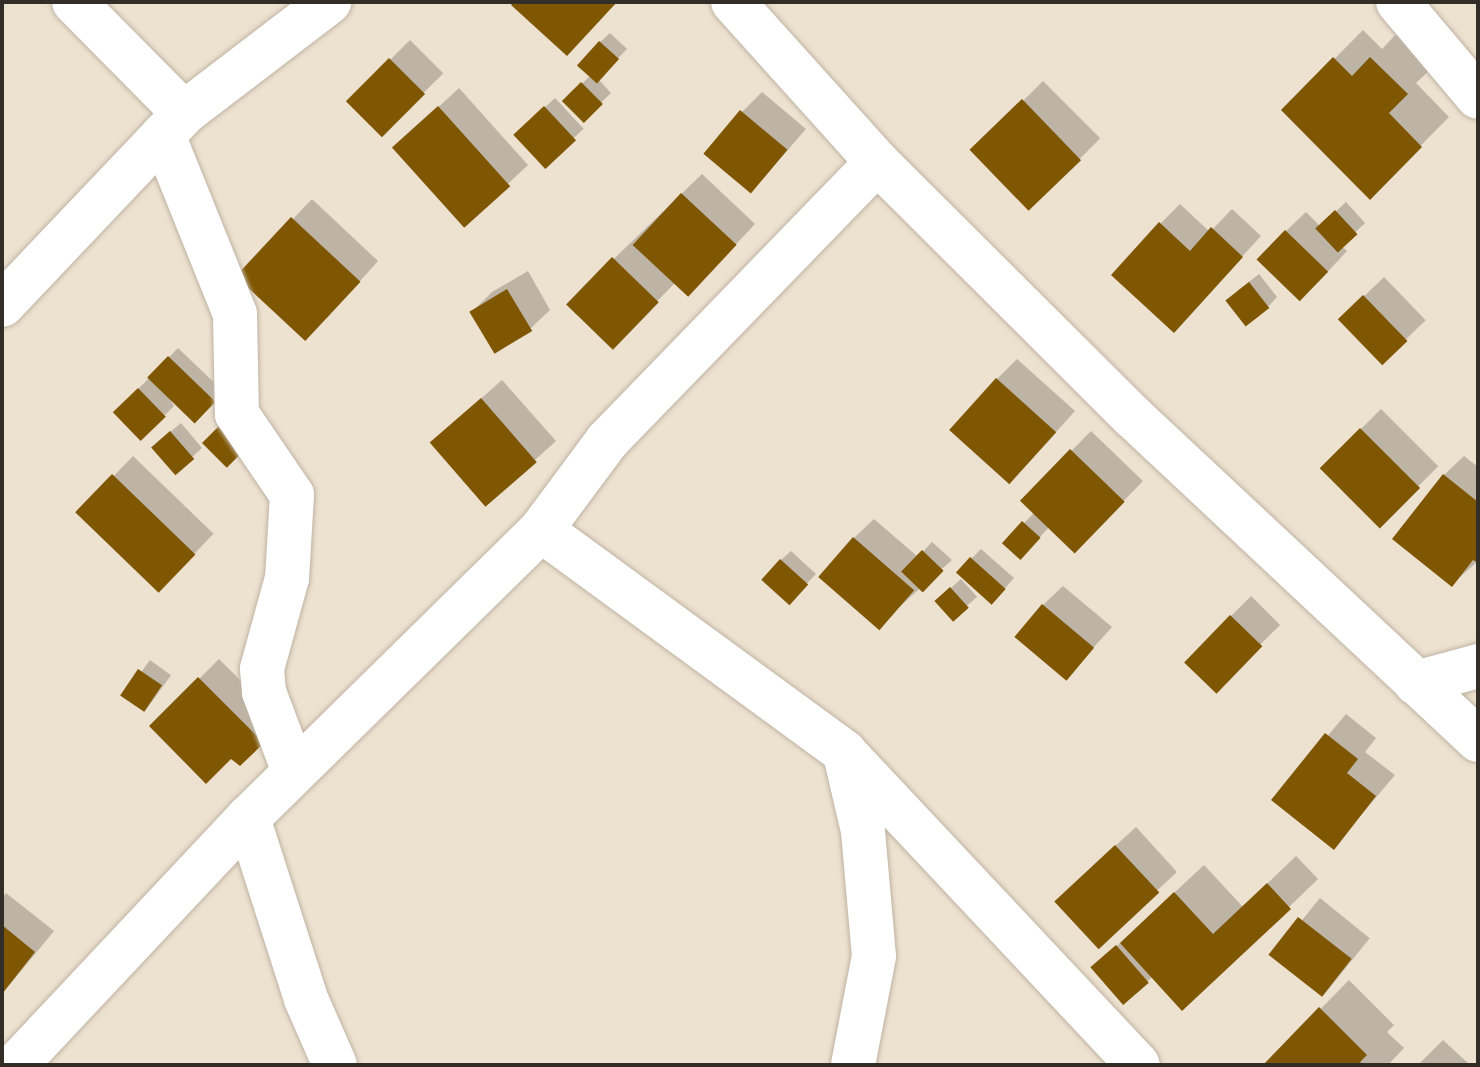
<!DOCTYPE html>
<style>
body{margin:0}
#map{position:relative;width:1480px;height:1067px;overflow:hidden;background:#ede1d0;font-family:Signika,sans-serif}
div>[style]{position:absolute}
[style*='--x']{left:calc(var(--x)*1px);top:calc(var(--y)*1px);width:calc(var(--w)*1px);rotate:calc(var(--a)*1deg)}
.shadow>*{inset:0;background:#0003;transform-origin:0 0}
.building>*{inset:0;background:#7f5601;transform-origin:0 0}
.roads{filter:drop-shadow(0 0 2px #bfb3a3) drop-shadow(0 0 2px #bfb3a3)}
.minor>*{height:44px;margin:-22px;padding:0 22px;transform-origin:22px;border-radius:22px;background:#fff}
span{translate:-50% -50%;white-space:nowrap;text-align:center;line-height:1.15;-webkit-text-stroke:8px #ede1d0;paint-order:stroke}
.frame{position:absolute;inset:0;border:4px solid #322e27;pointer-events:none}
</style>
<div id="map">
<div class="shadow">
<i style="clip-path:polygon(1363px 30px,1382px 49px,1400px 30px,1435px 65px,1416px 83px,1449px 117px,1370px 197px,1284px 110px)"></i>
<i style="clip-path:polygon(610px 33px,627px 49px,598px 79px,611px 93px,583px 120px,564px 101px,591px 75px,600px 42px)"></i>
<i style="left:410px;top:40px;width:47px;height:86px;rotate:45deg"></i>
<i style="left:1043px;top:81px;width:81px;height:99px;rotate:45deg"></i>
<i style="clip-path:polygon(459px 88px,528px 165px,465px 224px,416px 128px)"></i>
<i style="clip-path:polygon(762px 92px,806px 129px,752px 191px,742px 112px)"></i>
<i style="left:555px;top:98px;width:42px;height:53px;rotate:47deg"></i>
<i style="clip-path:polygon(702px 174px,755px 224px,707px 275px,675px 283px,611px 348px,567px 304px)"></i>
<i style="clip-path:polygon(312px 199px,378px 261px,326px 319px,293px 219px)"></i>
<i style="clip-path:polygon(1346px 202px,1365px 223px,1341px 246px,1347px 251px,1321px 279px,1286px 231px,1306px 212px,1320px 226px)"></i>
<i style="clip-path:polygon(1180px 204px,1210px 232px,1232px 209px,1261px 236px,1193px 310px,1160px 224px)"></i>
<i style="clip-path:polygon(528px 271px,550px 310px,530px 329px,472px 312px,492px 292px)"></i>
<i style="clip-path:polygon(1259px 274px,1277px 297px,1268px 307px,1237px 291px)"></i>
<i style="left:1384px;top:277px;width:60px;height:60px;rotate:46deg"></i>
<i style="clip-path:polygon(178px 348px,223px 391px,195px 420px,166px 393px,174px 406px,142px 438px,116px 412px)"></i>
<i style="clip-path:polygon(1017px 359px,1075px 411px,1029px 462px,997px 379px)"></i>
<i style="clip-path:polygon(502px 380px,556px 441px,486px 504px,452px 424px)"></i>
<i style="left:1381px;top:409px;width:81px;height:84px;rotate:45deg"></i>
<i style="clip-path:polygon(181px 423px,202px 448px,192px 457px,163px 438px)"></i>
<i style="clip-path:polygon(1091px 431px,1143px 481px,1075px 551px,1050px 526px,1030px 548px,1024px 523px,1035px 512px,1023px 500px)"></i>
<i style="left:133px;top:456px;width:112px;height:50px;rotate:44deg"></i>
<i style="clip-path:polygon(1464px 456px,1478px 467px,1478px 561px,1452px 584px,1444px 475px)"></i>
<i style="clip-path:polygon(874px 519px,918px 557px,932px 542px,952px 560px,898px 608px,854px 538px)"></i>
<i style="clip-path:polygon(981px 549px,1014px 578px,1001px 593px,971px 559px)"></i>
<i style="clip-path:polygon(791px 551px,816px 574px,789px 602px,781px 560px)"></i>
<i style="left:961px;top:579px;width:24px;height:33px;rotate:48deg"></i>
<i style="clip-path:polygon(1063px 586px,1112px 627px,1066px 678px,1043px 605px)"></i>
<i style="left:1251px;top:596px;width:41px;height:93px;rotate:45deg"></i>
<i style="clip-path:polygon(219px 659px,282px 722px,231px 756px,152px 726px)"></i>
<i style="left:150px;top:660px;width:26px;height:45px;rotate:36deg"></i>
<i style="clip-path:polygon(1346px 714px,1376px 738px,1365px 752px,1395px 775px,1334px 847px,1274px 800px)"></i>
<i style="clip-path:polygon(1136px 827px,1177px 872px,1097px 946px,1077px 881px)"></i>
<i style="clip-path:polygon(1296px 856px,1318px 879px,1289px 907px,1153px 976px,1125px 1003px,1104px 958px,1204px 865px,1243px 907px)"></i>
<i style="clip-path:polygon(6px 893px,54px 931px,2px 994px,2px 898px)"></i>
<i style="left:1320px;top:898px;width:64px;height:75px;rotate:39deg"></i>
<i style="clip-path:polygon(1349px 980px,1394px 1025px,1387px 1032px,1404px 1048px,1388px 1065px,1266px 1065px)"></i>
<i style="clip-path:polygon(1443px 1040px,1470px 1065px,1418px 1065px)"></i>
</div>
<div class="building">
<i style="clip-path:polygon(514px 2px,617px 2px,567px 56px,511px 5px)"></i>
<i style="left:599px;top:41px;width:27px;height:33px;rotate:42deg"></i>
<i style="clip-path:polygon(1333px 57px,1352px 76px,1370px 57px,1408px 94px,1389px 113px,1422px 147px,1370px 200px,1281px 110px)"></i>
<i style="left:389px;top:58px;width:51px;height:61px;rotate:45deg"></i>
<i style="left:581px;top:82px;width:31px;height:27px;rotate:45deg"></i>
<i style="left:1022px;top:99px;width:85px;height:73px;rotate:46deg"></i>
<i style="left:438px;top:106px;width:108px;height:62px;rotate:48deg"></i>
<i style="left:544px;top:106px;width:47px;height:42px;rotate:47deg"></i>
<i style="left:740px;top:110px;width:62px;height:57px;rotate:40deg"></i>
<i style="left:681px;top:193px;width:76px;height:71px;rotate:43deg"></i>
<i style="left:1335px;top:210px;width:33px;height:27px;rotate:47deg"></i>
<i style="left:291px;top:217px;width:95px;height:81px;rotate:43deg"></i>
<i style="clip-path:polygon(1159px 222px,1190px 251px,1211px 227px,1243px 257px,1174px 333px,1111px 275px)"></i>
<i style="left:1285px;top:230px;width:60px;height:41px;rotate:44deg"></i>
<i style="left:612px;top:257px;width:65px;height:66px;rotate:44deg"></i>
<i style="left:1249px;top:282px;width:33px;height:30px;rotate:52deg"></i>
<i style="left:507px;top:289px;width:49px;height:44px;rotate:59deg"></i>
<i style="left:1363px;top:295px;width:64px;height:35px;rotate:46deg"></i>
<i style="left:168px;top:356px;width:66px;height:30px;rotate:44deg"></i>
<i style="left:996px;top:378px;width:81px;height:70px;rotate:42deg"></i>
<i style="left:138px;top:388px;width:40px;height:35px;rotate:46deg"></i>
<i style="left:481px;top:398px;width:85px;height:68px;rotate:49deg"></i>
<i style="left:219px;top:426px;width:35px;height:24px;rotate:45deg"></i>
<i style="left:1360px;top:428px;width:85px;height:57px;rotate:45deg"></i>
<i style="left:170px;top:431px;width:37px;height:25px;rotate:49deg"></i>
<i style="left:1070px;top:449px;width:76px;height:72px;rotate:44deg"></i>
<i style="left:112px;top:474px;width:116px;height:53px;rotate:44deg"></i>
<i style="clip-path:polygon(1443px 474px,1478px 502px,1478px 563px,1473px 560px,1452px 587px,1392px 539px)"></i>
<i style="left:1022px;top:521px;width:25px;height:30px;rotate:42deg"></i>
<i style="left:853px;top:537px;width:81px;height:53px;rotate:41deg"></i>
<i style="left:922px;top:550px;width:30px;height:30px;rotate:44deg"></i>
<i style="left:970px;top:557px;width:48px;height:21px;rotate:42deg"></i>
<i style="left:780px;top:559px;width:38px;height:28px;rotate:42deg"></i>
<i style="left:950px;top:587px;width:28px;height:21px;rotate:48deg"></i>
<i style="left:1042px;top:604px;width:68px;height:43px;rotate:40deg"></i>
<i style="left:1230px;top:615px;width:45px;height:66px;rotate:44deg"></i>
<i style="left:138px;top:669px;width:29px;height:32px;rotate:34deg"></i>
<i style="clip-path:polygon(198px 677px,264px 743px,240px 766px,231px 759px,206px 784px,149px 726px)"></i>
<i style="clip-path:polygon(1325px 733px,1358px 759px,1347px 773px,1376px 796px,1334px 850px,1271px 800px)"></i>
<i style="left:1115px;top:845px;width:65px;height:83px;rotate:47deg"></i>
<i style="clip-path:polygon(1267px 883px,1291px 909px,1182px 1011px,1120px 943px,1174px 892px,1213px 934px)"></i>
<i style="left:1298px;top:917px;width:68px;height:48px;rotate:38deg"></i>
<i style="clip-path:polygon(2px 925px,35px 952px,2px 994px)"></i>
<i style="left:1116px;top:945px;width:50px;height:34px;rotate:49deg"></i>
<i style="clip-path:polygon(1319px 1007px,1367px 1055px,1360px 1062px,1363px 1065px,1263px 1065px)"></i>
</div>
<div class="roads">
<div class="minor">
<i style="--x:74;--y:2;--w:156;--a:45.3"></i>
<i style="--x:733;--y:2;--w:215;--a:48"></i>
<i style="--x:877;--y:162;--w:360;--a:44.9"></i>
<i style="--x:1132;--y:416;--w:474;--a:43.1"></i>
<i style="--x:1398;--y:2;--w:124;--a:49.9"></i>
<i style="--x:163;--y:135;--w:193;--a:68.1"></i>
<i style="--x:235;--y:314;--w:100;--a:88.9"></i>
<i style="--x:237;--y:414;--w:98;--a:55.8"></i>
<i style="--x:292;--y:495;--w:83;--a:93.4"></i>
<i style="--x:287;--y:578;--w:94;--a:105.4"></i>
<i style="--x:262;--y:669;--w:23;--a:85"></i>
<i style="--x:264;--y:692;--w:85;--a:69.4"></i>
<i style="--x:2;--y:305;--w:265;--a:-46.5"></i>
<i style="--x:184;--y:113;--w:183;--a:-37.4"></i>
<i style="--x:541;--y:530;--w:376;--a:36.2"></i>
<i style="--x:844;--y:752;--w:429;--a:46.8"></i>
<i style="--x:1416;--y:683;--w:64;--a:-15.3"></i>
<i style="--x:845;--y:754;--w:79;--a:76.8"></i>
<i style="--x:863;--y:831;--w:125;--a:85"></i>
<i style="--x:874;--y:956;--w:111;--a:100.9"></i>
<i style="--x:248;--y:818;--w:190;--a:72.2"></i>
<i style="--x:306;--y:999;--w:72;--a:66.3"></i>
<i style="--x:16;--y:1065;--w:339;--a:-46.8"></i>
<i style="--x:248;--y:818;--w:411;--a:-44.5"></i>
<i style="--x:541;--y:530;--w:111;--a:-53.4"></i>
<i style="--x:607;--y:441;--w:388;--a:-45.9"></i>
</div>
</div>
<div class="frame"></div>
</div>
